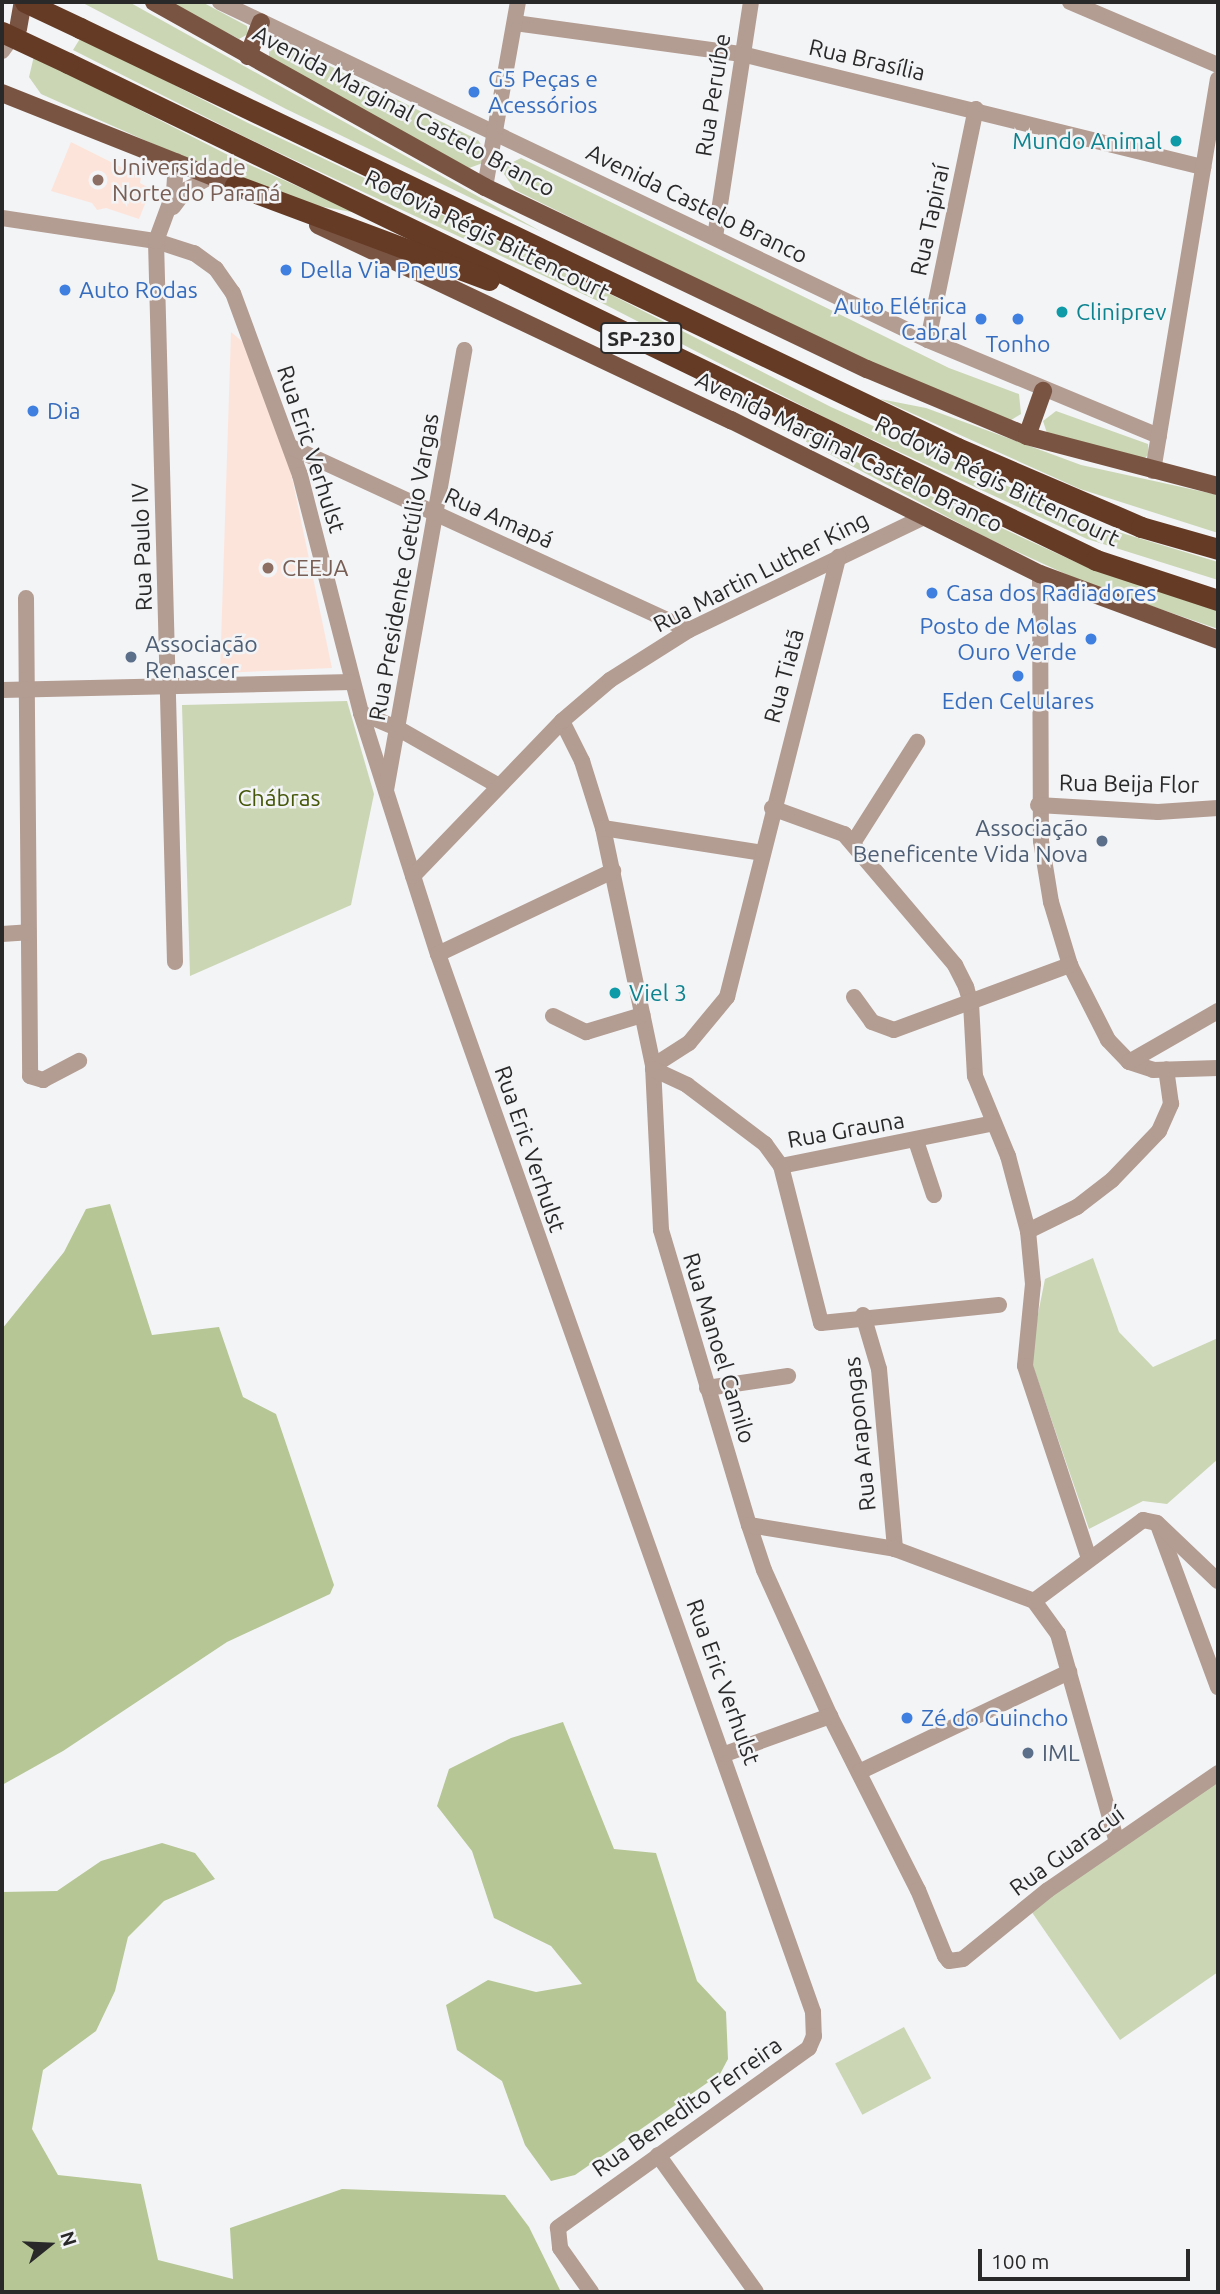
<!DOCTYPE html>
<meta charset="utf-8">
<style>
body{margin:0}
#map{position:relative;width:1220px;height:2294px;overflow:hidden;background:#f3f4f6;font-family:Ubuntu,sans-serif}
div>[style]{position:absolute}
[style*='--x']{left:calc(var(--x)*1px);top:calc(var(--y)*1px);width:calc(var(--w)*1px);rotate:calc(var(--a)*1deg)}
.education>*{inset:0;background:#fde4db}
.green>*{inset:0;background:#cbd6b5;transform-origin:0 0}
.forest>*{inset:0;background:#b6c695}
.minor>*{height:16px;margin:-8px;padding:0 8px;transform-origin:8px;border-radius:8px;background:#b39c92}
.primary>*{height:18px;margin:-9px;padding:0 9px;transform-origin:9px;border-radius:9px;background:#7a5442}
.motorway>*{height:21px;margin:-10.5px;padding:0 10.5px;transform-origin:10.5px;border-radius:10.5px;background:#653b26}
.motorway-bridge>*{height:21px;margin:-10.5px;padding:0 10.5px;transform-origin:10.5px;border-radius:10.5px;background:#653b26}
.dots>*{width:19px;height:19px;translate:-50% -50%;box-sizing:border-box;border:4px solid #f3f4f6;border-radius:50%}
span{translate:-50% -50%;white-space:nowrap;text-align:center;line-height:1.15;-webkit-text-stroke:5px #f3f4f6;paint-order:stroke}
.shield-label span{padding:2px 5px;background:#f3f4f6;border:2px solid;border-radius:5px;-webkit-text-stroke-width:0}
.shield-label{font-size:21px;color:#29292a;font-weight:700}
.street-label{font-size:23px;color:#29292a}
.shop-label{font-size:23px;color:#366cbe}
.left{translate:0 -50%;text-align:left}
.right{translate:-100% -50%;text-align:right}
.culture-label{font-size:23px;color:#0d838f}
.education-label{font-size:23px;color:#785e54}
.service-label{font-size:23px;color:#4e5e75}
.park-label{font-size:23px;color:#455709}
.frame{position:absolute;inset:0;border:4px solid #29292a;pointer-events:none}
.north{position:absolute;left:14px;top:2210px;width:70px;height:70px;-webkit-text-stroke:5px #f3f4f6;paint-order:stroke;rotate:72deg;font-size:19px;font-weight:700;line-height:28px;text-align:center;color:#29292a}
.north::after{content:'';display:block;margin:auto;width:24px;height:32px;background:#29292a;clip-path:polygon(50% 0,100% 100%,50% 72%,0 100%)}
.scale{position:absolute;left:978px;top:2249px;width:212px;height:32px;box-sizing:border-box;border:4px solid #29292a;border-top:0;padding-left:9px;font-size:21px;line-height:24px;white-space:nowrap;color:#29292a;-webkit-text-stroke:5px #f3f4f6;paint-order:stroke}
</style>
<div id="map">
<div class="education">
<i style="clip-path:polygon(71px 142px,141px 177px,140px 183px,151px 189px,139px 219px,106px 208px,97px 210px,92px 203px,51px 191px)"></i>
<i style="clip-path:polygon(231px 332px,243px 342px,290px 468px,332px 668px,220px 673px)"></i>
</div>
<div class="green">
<i style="clip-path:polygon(81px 2px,129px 2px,542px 232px,286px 109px)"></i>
<i style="clip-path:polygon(168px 2px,202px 2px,247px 26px,248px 34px,239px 39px)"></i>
<i style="clip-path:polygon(81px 37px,248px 123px,606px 292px,831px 407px,1092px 524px,1218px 562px,1218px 580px,1087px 539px,828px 419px,600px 302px,245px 137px,73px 50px)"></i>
<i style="clip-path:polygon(278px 40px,478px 140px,484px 149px,483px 163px,469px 168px,269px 58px,269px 47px)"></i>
<i style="clip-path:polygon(34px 56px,232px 157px,357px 213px,302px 203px,178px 155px,41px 94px,29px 77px)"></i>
<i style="clip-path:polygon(521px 158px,949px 368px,1019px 394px,1021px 414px,1008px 422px,852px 356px,515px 190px,504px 174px,507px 165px)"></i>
<i style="clip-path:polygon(880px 399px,926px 408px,1081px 465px,1218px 495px,1218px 533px,1080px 489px)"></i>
<i style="clip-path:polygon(1056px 411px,1148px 444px,1149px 454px,1144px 459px,1047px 433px,1043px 421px)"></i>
<i style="clip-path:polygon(769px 422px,1089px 568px,1218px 611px,1218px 629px,1085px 583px,987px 538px)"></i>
<i style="clip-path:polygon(347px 701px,374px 794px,351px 905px,190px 976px,182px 705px)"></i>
<i style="clip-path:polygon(1093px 1258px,1119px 1332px,1153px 1367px,1218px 1338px,1218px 1459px,1167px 1504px,1143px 1501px,1089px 1529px,1033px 1366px,1032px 1344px,1045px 1279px)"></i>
<i style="clip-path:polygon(1218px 1778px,1218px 1972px,1120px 2040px,1029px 1908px)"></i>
<i style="left:904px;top:2027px;width:58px;height:78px;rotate:62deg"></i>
</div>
<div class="forest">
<i style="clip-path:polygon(110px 1204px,152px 1335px,219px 1327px,243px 1397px,276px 1414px,334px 1585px,330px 1594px,227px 1642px,63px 1751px,2px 1785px,2px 1329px,64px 1252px,86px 1209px)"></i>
<i style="clip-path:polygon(563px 1722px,614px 1849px,656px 1853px,697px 1981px,726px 2012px,728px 2059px,720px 2074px,575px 2175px,551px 2181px,525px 2145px,502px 2081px,457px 2050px,446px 2005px,488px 1980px,536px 1992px,582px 1984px,551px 1946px,494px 1918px,472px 1851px,437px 1806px,449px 1769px,511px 1738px)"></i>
<i style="clip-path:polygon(162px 1843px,195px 1853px,215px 1879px,164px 1901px,128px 1937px,115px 1991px,96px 2031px,43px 2070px,32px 2129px,58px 2175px,141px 2184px,158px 2260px,233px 2279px,230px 2228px,342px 2189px,505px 2195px,529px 2227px,561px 2292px,2px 2292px,2px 1892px,57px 1891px,101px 1861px)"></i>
</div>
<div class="minor">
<i style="--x:220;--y:2;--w:785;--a:25.52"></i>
<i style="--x:928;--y:340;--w:250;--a:22.6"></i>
<i style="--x:1070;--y:2;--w:161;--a:23.1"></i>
<i style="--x:515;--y:23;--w:229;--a:7.8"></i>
<i style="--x:742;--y:54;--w:475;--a:13.8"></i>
<i style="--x:2;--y:51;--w:29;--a:-54"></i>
<i style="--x:485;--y:187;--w:188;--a:-79.9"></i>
<i style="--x:173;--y:207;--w:21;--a:-53"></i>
<i style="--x:186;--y:190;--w:29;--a:-29"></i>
<i style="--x:2;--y:218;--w:156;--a:8.5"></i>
<i style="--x:156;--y:241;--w:40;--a:18"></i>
<i style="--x:194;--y:253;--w:27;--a:36"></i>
<i style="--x:216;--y:269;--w:29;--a:55"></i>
<i style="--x:233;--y:293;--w:194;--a:69.8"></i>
<i style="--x:300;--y:475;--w:246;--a:75.6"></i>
<i style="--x:361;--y:713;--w:253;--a:72.3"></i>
<i style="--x:438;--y:954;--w:1122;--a:70.48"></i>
<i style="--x:813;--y:2012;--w:24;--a:88"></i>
<i style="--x:814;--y:2036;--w:13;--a:113"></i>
<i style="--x:809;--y:2048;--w:309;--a:144.4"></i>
<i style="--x:558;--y:2228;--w:20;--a:84"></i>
<i style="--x:560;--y:2248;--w:54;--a:54.8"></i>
<i style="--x:715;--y:237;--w:238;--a:-81.3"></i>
<i style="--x:928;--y:340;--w:236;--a:-78.3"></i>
<i style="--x:291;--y:447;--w:438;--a:24.7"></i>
<i style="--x:1153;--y:471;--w:397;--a:-80.6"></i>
<i style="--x:1040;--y:574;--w:267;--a:89.8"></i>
<i style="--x:1041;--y:841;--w:62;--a:80.7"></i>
<i style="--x:1051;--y:902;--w:66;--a:73.2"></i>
<i style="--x:1070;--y:965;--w:84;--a:63.1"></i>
<i style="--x:1108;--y:1040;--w:30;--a:46"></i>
<i style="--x:1129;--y:1062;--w:25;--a:18"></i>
<i style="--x:1153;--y:1070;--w:65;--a:-1.8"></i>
<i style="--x:26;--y:598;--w:478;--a:89.5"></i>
<i style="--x:30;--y:1076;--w:14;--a:17"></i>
<i style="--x:43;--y:1080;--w:41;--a:-27.8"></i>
<i style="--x:2;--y:690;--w:350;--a:-1.3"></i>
<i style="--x:361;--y:713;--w:41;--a:22.8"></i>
<i style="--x:399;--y:729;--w:115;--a:29.7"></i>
<i style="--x:562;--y:721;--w:45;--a:63.4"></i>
<i style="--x:582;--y:761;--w:70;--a:72.6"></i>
<i style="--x:603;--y:828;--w:243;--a:78.1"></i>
<i style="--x:653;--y:1066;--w:164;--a:87.2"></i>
<i style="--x:661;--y:1230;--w:308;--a:73.4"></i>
<i style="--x:749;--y:1525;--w:47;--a:71.6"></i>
<i style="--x:764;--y:1570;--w:160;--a:65.7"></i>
<i style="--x:830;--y:1716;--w:195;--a:63.2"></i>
<i style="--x:918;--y:1890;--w:71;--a:67.8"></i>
<i style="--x:945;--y:1956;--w:6;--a:51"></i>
<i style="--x:949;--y:1961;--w:14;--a:-8"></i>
<i style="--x:963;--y:1959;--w:109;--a:-39.1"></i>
<i style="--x:1048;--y:1890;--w:206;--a:-34.5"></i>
<i style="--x:386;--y:790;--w:447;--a:-79.9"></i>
<i style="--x:1038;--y:805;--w:120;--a:3.3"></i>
<i style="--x:1158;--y:812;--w:60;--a:-3.8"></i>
<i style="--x:772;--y:808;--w:77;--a:19.9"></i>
<i style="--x:844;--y:834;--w:172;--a:49.7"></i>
<i style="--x:955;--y:965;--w:25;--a:63"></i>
<i style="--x:966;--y:987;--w:17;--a:73"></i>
<i style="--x:971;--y:1003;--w:73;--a:86.9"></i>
<i style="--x:975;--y:1076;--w:87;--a:67.6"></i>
<i style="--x:1008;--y:1156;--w:78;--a:75.1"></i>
<i style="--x:1028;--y:1231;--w:53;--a:84.6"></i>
<i style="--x:1033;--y:1284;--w:82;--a:95.6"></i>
<i style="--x:1025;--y:1366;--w:202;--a:71.6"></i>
<i style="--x:603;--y:828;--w:162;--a:8.9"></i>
<i style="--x:853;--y:843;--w:120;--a:-57.6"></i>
<i style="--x:413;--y:876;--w:215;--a:-46.1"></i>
<i style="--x:562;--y:721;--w:63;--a:-40.5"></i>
<i style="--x:610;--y:680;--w:93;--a:-32.3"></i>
<i style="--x:689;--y:630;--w:259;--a:-25.7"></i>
<i style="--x:2;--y:934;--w:26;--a:-4"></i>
<i style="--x:438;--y:954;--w:194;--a:-25.4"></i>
<i style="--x:175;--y:962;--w:721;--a:-91.51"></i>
<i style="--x:156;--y:241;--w:52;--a:-69.8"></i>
<i style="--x:174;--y:192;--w:31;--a:-86"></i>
<i style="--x:854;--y:997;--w:31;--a:54"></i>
<i style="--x:872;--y:1022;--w:23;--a:20"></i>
<i style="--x:894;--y:1030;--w:188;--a:-20.3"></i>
<i style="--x:553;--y:1016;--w:37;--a:26"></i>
<i style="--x:586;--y:1032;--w:59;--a:-16.9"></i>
<i style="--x:1129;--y:1062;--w:103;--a:-29.8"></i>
<i style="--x:653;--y:1066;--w:43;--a:-32.6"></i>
<i style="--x:689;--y:1043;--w:60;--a:-50.4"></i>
<i style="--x:727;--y:997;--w:454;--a:-75.8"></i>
<i style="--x:653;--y:1069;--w:38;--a:25"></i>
<i style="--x:687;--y:1085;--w:98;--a:37.1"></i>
<i style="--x:765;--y:1144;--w:27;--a:54"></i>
<i style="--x:781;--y:1166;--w:217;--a:-11.4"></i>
<i style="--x:916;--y:1141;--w:57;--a:71.6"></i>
<i style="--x:781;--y:1166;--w:162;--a:75.7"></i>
<i style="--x:821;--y:1323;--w:179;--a:-5.8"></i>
<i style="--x:1028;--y:1231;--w:55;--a:-26.1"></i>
<i style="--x:1077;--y:1207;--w:44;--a:-37.6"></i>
<i style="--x:1112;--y:1180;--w:68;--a:-46.2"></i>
<i style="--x:1159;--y:1131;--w:30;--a:-66"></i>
<i style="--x:1171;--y:1104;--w:35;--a:-98"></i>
<i style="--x:863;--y:1315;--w:56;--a:73.5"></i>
<i style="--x:879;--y:1369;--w:181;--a:84.9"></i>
<i style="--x:707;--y:1388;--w:82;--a:-8.4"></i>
<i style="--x:749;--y:1525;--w:148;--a:9.3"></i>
<i style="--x:895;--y:1549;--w:148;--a:20.5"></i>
<i style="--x:1034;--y:1601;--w:41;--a:54"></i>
<i style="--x:1058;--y:1634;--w:216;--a:74.2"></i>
<i style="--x:1158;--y:1525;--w:173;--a:69.7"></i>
<i style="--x:1034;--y:1601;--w:136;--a:-36.6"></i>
<i style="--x:1143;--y:1520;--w:14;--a:12"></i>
<i style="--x:1157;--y:1523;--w:84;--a:43.6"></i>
<i style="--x:725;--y:1754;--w:112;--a:-19.9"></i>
<i style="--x:859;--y:1772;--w:233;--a:-25.5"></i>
<i style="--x:658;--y:2155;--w:168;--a:54.4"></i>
</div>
<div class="primary">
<i style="--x:154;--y:2;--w:379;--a:29.2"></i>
<i style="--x:485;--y:187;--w:423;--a:25.5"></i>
<i style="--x:867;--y:369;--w:173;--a:22.7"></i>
<i style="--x:1027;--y:436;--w:197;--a:14.7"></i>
<i style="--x:18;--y:29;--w:27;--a:-80"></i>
<i style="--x:248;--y:56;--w:36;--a:-69"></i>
<i style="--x:2;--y:93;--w:263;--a:21.7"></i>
<i style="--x:318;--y:225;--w:457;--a:25.3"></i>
<i style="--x:731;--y:420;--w:345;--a:26.5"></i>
<i style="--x:1040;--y:574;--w:190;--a:20.3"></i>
<i style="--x:1027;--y:436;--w:48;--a:-70.4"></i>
</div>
<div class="motorway">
<i style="--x:80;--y:28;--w:972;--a:25.59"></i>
<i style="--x:957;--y:448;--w:200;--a:23.2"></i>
<i style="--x:1141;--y:527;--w:80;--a:15.9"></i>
<i style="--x:68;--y:63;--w:1142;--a:25.8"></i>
<i style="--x:1096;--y:560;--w:128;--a:18.2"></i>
<i style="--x:235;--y:185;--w:271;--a:20.5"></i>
</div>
<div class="motorway-bridge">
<i style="--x:25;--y:2;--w:61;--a:25.3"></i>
<i style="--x:2;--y:32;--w:73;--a:25.2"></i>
</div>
<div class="dots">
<i style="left:474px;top:92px;background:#3f7fe0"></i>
<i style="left:1176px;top:141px;background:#0f9aa8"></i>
<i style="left:98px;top:180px;background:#8d6e63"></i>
<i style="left:286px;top:270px;background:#3f7fe0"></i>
<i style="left:65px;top:290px;background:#3f7fe0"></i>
<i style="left:1062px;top:312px;background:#0f9aa8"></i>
<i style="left:981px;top:319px;background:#3f7fe0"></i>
<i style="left:1018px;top:319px;background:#3f7fe0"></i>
<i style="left:33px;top:411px;background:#3f7fe0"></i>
<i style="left:268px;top:568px;background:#8d6e63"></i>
<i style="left:932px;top:593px;background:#3f7fe0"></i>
<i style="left:1091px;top:639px;background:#3f7fe0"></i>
<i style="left:131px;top:657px;background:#5c6f8a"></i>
<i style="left:1018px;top:676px;background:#3f7fe0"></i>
<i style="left:1102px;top:841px;background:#5c6f8a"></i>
<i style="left:615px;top:993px;background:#0f9aa8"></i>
<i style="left:907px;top:1718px;background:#3f7fe0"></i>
<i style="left:1028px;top:1753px;background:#5c6f8a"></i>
</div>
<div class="shield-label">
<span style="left:641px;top:338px">SP-230</span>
</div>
<div class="street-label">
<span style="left:867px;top:60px;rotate:13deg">Rua Brasília</span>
<span style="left:713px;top:95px;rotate:-81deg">Rua Peruíbe</span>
<span style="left:404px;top:111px;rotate:28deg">Avenida Marginal Castelo Branco</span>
<span style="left:697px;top:204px;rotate:26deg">Avenida Castelo Branco</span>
<span style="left:930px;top:220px;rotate:-78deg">Rua Tapiraí</span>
<span style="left:487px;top:235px;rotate:26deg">Rodovia Régis Bittencourt</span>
<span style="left:311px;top:449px;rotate:72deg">Rua Eric Verhulst</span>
<span style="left:849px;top:452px;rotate:26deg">Avenida Marginal Castelo Branco</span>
<span style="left:997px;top:481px;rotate:26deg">Rodovia Régis Bittencourt</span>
<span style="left:499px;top:518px;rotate:24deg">Rua Amapá</span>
<span style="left:142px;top:547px;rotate:-92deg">Rua Paulo IV</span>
<span style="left:404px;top:567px;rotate:-80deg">Rua Presidente Getúlio Vargas</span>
<span style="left:761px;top:572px;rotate:-27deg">Rua Martin Luther King</span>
<span style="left:784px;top:676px;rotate:-75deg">Rua Tiatã</span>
<span style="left:1129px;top:784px;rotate:1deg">Rua Beija Flor</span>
<span style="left:846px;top:1130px;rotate:-10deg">Rua Grauna</span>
<span style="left:530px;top:1149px;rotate:71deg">Rua Eric Verhulst</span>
<span style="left:719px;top:1348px;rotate:73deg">Rua Manoel Camilo</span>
<span style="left:860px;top:1434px;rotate:-96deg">Rua Arapongas</span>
<span style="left:723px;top:1682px;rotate:70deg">Rua Eric Verhulst</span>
<span style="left:1067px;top:1851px;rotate:-36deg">Rua Guaracuí</span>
<span style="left:687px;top:2107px;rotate:-35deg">Rua Benedito Ferreira</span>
</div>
<div class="shop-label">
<span class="left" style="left:488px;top:92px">G5 Peças e<br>Acessórios</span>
<span class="left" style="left:300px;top:270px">Della Via Pneus</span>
<span class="left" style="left:79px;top:290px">Auto Rodas</span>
<span class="right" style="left:967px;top:319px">Auto Elétrica<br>Cabral</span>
<span style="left:1018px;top:344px">Tonho</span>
<span class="left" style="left:47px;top:411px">Dia</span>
<span class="left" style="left:946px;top:593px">Casa dos Radiadores</span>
<span class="right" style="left:1077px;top:639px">Posto de Molas<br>Ouro Verde</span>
<span style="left:1018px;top:701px">Eden Celulares</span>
<span class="left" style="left:921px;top:1718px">Zé do Guincho</span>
</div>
<div class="culture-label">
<span class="right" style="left:1162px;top:141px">Mundo Animal</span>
<span class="left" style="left:1076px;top:312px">Cliniprev</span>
<span class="left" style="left:629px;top:993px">Viel 3</span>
</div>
<div class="education-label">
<span class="left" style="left:112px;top:180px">Universidade<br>Norte do Paraná</span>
<span class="left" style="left:282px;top:568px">CEEJA</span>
</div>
<div class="service-label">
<span class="left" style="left:145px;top:657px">Associação<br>Renascer</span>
<span class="right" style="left:1088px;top:841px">Associação<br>Beneficente Vida Nova</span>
<span class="left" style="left:1042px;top:1753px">IML</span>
</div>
<div class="park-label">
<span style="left:279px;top:798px">Chábras</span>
</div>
<div class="frame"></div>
<div class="north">N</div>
<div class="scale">100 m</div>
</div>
